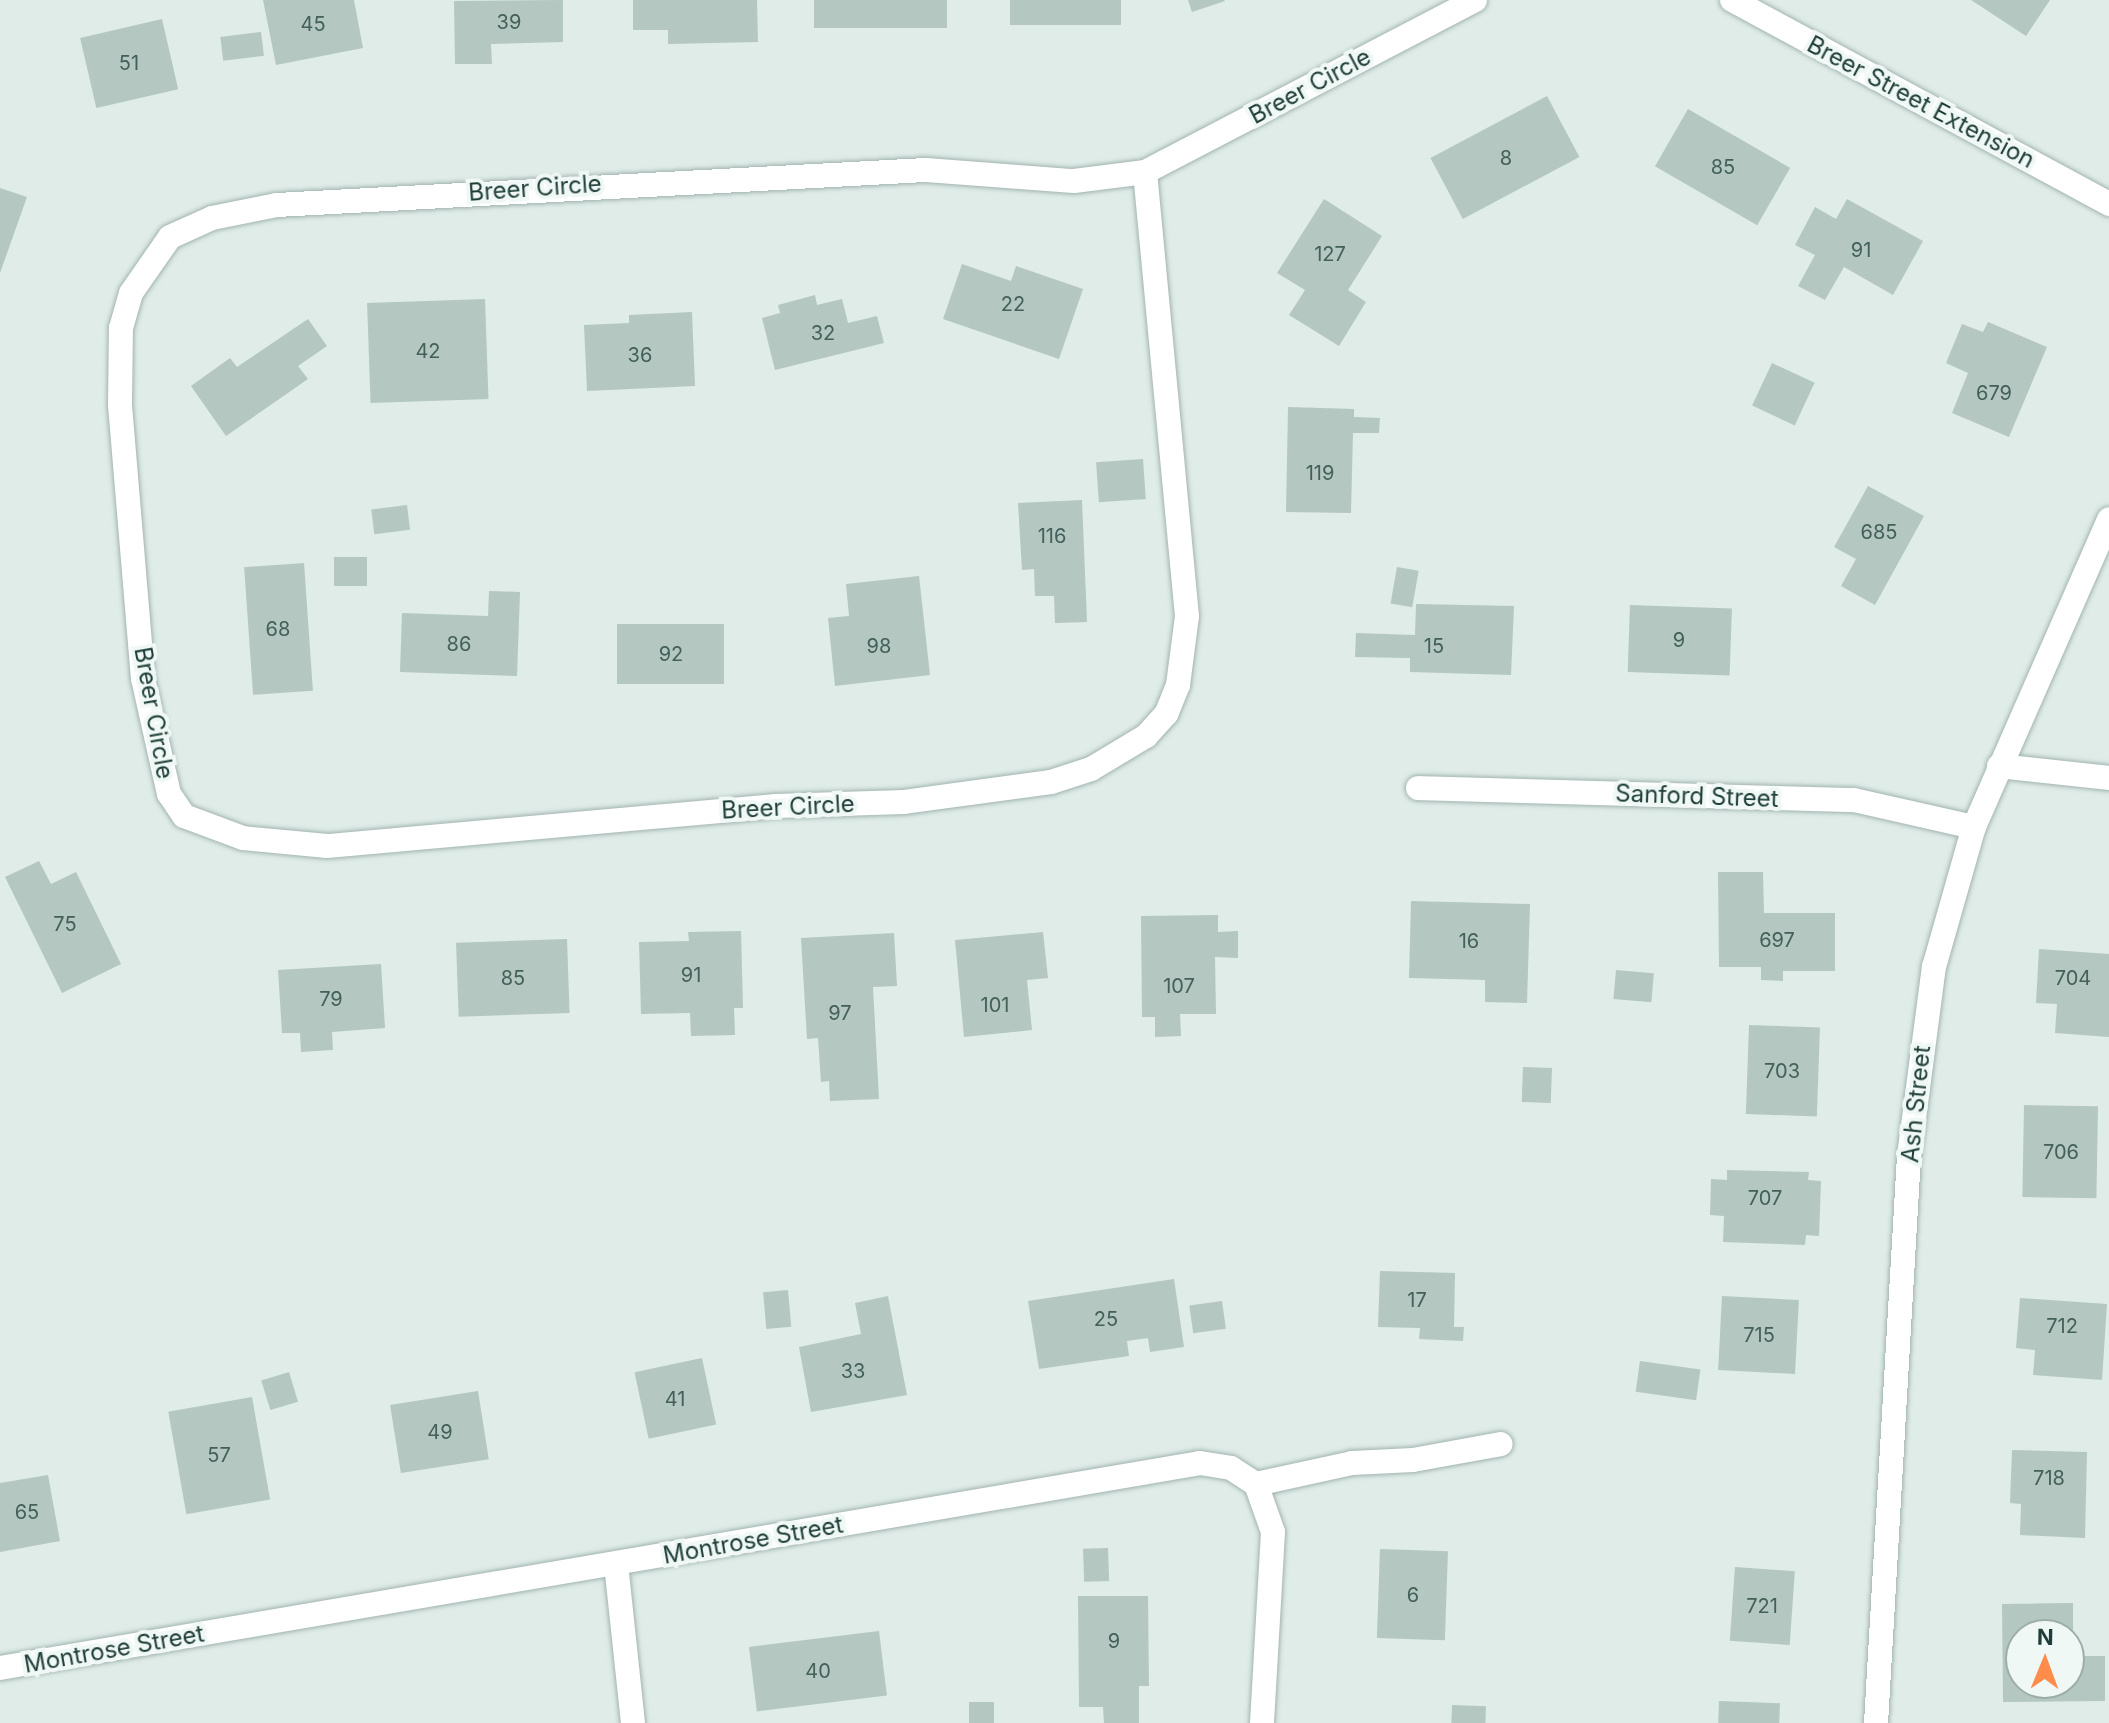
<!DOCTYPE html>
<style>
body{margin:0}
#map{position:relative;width:2109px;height:1723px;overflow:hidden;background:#dfece8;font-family:Inter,sans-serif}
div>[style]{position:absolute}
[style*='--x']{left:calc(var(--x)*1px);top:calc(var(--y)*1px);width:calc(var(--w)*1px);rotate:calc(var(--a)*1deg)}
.building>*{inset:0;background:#b4c7c1;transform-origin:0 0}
.roads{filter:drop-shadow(0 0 2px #a2b4b0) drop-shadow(0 0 2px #a2b4b0)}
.minor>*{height:24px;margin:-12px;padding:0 12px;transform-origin:12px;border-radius:12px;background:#fff}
span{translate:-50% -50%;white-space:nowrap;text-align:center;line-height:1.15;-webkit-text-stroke:8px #f0f8f5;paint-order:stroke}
.number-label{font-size:20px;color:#44605b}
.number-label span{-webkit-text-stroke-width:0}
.street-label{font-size:24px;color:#1f3e39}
.north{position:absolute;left:2005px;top:1619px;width:80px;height:80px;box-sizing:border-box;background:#f0f8f5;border:2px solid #9caeaa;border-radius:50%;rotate:1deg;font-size:22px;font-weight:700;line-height:32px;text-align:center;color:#1f3e39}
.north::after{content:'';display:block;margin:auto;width:28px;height:36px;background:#ff8c4b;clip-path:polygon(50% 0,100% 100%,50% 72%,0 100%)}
</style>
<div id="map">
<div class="building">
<i style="clip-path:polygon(263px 0,354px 0,363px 48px,276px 65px)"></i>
<i style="clip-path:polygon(563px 0,563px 42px,491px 44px,492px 64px,455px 64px,454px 1px)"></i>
<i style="clip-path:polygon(633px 0,757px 0,758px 42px,668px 44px,668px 30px,633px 30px)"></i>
<i style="left:814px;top:0;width:133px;height:28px"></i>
<i style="left:1010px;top:0;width:111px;height:25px"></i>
<i style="clip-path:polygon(1188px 0,1224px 0,1225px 1px,1192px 12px)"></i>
<i style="clip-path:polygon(1971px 0,2050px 0,2026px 36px)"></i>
<i style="left:162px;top:19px;width:72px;height:84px;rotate:77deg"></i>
<i style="left:261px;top:32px;width:24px;height:41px;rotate:83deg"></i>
<i style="left:1547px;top:96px;width:69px;height:132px;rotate:62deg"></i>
<i style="left:1688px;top:109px;width:118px;height:66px;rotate:30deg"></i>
<i style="clip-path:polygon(0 188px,27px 197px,0 273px)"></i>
<i style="clip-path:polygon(1324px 199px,1382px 236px,1348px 290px,1366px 302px,1339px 346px,1289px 315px,1305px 290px,1277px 273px)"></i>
<i style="clip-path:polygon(1847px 199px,1923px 241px,1893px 295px,1844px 267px,1825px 300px,1798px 286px,1815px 255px,1795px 245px,1815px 207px,1836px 219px)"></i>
<i style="clip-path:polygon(962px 264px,1011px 281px,1016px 266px,1083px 289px,1059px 359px,943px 319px)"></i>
<i style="clip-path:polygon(815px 295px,817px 305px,842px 299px,848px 323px,877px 316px,884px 343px,775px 370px,762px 318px,780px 313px,778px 305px)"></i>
<i style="left:485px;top:299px;width:100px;height:118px;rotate:88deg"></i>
<i style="clip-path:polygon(692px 312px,695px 386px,587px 391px,584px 325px,629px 323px,629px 315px)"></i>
<i style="clip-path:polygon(308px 319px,327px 346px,298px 366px,308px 379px,226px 436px,191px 386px,230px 358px,237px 367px)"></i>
<i style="clip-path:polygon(1988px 322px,2047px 347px,2009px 437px,1952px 413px,1968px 373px,1946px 363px,1962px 324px,1983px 332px)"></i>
<i style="left:1772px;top:363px;width:47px;height:47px;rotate:25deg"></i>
<i style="clip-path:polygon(1288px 407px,1354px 409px,1354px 417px,1380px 418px,1379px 433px,1353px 433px,1351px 513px,1286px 512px)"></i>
<i style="left:1143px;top:459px;width:40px;height:47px;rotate:86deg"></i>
<i style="clip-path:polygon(1868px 486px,1924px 516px,1875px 605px,1841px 586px,1856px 559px,1834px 547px)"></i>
<i style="clip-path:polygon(1082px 500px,1087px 622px,1055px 623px,1054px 596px,1035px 596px,1034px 569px,1022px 570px,1018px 503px)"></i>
<i style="left:407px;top:505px;width:25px;height:36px;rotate:83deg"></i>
<i style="left:334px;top:557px;width:33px;height:29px"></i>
<i style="left:304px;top:563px;width:128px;height:60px;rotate:86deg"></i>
<i style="left:1397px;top:567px;width:22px;height:37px;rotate:10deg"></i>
<i style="clip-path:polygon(919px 576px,930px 675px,835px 686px,828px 618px,849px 616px,846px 584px)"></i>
<i style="clip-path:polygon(489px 591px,520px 592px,517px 676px,400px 672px,402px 613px,488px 616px)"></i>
<i style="clip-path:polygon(1416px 604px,1514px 606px,1511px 675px,1410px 672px,1410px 658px,1355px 657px,1356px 633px,1415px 635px)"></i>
<i style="left:1630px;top:605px;width:102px;height:67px;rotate:2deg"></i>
<i style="left:724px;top:624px;width:60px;height:107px;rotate:90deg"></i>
<i style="clip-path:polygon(39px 861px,51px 884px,76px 872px,121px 964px,62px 993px,5px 877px)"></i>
<i style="clip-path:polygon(1718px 872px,1763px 872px,1764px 913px,1835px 913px,1835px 971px,1783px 971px,1783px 981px,1761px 980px,1761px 967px,1719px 967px)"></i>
<i style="clip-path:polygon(1411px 901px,1530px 904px,1527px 1003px,1485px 1002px,1485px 980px,1409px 978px)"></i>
<i style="clip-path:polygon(1218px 915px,1218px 932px,1238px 931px,1238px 958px,1215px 957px,1216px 1014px,1180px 1014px,1181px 1036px,1155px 1037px,1155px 1017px,1142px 1017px,1141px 916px)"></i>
<i style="clip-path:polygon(741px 931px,743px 1008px,734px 1008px,735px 1035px,691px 1036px,690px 1013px,641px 1014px,639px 942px,689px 941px,688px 932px)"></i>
<i style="clip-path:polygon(1043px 932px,1048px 978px,1027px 980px,1032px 1030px,964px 1037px,955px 940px)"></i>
<i style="clip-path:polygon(894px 933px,897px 986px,873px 987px,879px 1099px,830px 1101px,829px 1081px,821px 1082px,818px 1038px,807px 1039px,801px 938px)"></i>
<i style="left:567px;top:939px;width:74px;height:111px;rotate:88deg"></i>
<i style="clip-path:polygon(2039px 949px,2109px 954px,2109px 1037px,2055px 1033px,2057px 1004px,2036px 1003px)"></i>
<i style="clip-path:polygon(381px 964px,385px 1028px,332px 1032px,333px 1050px,301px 1052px,300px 1033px,282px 1033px,278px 970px)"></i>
<i style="left:1616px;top:970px;width:38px;height:29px;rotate:5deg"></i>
<i style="left:1749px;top:1025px;width:71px;height:89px;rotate:2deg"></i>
<i style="left:1523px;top:1067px;width:29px;height:35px;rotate:2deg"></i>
<i style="left:2024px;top:1105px;width:74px;height:92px;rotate:1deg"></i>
<i style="clip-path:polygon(1727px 1170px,1809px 1172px,1808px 1180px,1821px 1181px,1819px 1236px,1806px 1235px,1805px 1245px,1723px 1242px,1724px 1216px,1710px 1215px,1711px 1179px,1727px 1180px)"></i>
<i style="clip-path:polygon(1380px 1271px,1455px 1273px,1454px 1327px,1464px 1327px,1463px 1341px,1419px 1339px,1420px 1328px,1378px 1327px)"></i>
<i style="clip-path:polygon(1174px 1279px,1184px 1347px,1150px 1352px,1148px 1338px,1127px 1341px,1129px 1356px,1039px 1369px,1028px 1301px)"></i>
<i style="left:788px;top:1290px;width:37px;height:25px;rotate:85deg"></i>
<i style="clip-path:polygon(888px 1296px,907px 1395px,811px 1412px,799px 1347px,861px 1334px,855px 1303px)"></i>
<i style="left:1722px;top:1296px;width:77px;height:74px;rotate:3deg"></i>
<i style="clip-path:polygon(2020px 1298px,2107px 1304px,2102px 1380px,2033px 1375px,2035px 1350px,2016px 1348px)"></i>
<i style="left:1222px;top:1301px;width:28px;height:33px;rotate:82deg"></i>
<i style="left:702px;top:1358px;width:68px;height:69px;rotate:78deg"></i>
<i style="left:1640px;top:1361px;width:61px;height:31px;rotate:8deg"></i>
<i style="left:289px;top:1372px;width:31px;height:29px;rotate:73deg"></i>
<i style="left:478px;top:1391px;width:69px;height:89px;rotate:81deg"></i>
<i style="left:252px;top:1397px;width:104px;height:85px;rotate:80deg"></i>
<i style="clip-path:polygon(2012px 1450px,2087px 1452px,2085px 1538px,2020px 1535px,2021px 1504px,2010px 1503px)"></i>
<i style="clip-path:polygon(48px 1475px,60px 1541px,0 1552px,0 1483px)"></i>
<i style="left:1108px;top:1548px;width:33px;height:25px;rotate:88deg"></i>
<i style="left:1380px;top:1549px;width:68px;height:89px;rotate:2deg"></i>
<i style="left:1735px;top:1567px;width:60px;height:74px;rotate:4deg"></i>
<i style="clip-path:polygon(1078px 1596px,1148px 1596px,1149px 1686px,1139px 1686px,1139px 1723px,1104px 1723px,1103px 1707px,1079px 1707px)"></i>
<i style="clip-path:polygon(evenodd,2073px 1603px,2073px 1656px,2105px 1656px,2105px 1701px,2003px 1702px,2002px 1604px,2073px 1603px,2021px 1635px,2069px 1635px,2069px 1683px,2021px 1683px,2021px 1635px)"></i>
<i style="left:879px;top:1631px;width:65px;height:131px;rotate:83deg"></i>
<i style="left:1719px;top:1701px;width:61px;height:22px;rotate:2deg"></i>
<i style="left:994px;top:1702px;width:21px;height:25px;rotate:90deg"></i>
<i style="left:1452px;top:1705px;width:34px;height:18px;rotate:2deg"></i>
</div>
<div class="roads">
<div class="minor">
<i style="--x:1732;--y:0;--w:429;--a:28.4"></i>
<i style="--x:926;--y:170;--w:148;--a:4.3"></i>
<i style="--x:1074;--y:181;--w:72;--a:-7.2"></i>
<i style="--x:1145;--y:172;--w:446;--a:84.6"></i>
<i style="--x:1187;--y:616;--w:70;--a:97.4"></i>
<i style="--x:1178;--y:685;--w:31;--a:112"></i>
<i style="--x:1166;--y:714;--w:30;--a:132"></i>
<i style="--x:1146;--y:736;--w:64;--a:149"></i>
<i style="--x:1091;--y:769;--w:42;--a:162"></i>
<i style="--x:1051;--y:782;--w:148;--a:172.3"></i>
<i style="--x:904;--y:802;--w:128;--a:178.2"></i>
<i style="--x:776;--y:806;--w:451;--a:174.9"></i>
<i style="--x:327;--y:846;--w:84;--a:-174.6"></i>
<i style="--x:243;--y:838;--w:63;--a:-159.6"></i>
<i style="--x:184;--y:816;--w:27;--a:-124"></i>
<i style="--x:169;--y:794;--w:118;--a:-102.7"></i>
<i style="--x:143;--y:679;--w:275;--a:-94.8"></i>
<i style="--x:120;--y:405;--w:77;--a:-89.3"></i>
<i style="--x:121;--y:328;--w:36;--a:-74"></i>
<i style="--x:131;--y:293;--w:68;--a:-55.1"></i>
<i style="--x:170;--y:237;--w:46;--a:-24.3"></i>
<i style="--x:212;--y:218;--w:66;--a:-11.3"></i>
<i style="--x:277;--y:205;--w:650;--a:-3.09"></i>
<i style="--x:1145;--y:172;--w:372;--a:-27.5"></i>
<i style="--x:1999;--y:766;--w:111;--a:6.2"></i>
<i style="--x:1418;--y:788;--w:436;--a:1.6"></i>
<i style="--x:1854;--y:800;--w:123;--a:12.7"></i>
<i style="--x:1256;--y:1484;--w:51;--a:70.5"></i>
<i style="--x:1273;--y:1532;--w:191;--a:93.3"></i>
<i style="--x:616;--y:1564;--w:160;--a:83.9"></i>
<i style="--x:0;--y:1668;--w:1217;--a:-9.69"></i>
<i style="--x:1200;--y:1463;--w:31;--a:9"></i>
<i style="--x:1231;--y:1468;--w:30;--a:33"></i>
<i style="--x:1256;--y:1484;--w:98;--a:-12.3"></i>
<i style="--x:1352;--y:1463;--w:61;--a:-2.8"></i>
<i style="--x:1413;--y:1460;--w:89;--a:-10.3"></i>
<i style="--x:1876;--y:1723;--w:568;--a:-86.67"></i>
<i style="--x:1909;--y:1156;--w:191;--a:-82.5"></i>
<i style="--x:1934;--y:967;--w:146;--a:-74.1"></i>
<i style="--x:1974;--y:827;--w:336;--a:-66.3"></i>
</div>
</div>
<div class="number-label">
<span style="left:509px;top:22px">39</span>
<span style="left:313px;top:24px">45</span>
<span style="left:129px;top:63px">51</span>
<span style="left:1506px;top:158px">8</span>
<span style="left:1723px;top:167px">85</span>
<span style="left:1861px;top:250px">91</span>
<span style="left:1330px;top:254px">127</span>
<span style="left:1013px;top:304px">22</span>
<span style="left:823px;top:333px">32</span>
<span style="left:428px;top:351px">42</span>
<span style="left:640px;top:355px">36</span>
<span style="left:1994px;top:393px">679</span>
<span style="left:1320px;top:473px">119</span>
<span style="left:1879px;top:532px">685</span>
<span style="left:1052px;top:536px">116</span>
<span style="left:278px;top:629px">68</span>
<span style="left:1679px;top:640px">9</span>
<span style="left:459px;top:644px">86</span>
<span style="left:879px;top:646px">98</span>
<span style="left:1434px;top:646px">15</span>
<span style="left:671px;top:654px">92</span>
<span style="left:65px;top:924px">75</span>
<span style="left:1777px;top:940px">697</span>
<span style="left:1469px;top:941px">16</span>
<span style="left:691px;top:975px">91</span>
<span style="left:513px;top:978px">85</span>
<span style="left:2073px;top:978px">704</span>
<span style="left:1179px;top:986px">107</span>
<span style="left:331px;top:999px">79</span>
<span style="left:995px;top:1005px">101</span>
<span style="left:840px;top:1013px">97</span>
<span style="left:1782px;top:1071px">703</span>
<span style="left:2061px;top:1152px">706</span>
<span style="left:1765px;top:1198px">707</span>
<span style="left:1417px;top:1300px">17</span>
<span style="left:1106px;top:1319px">25</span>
<span style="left:2062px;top:1326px">712</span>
<span style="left:1759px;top:1335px">715</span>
<span style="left:853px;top:1371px">33</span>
<span style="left:675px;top:1399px">41</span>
<span style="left:440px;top:1432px">49</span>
<span style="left:219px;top:1455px">57</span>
<span style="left:2049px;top:1478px">718</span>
<span style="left:27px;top:1512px">65</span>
<span style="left:1413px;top:1595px">6</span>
<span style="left:1762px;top:1606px">721</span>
<span style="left:1114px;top:1641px">9</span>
<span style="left:818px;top:1671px">40</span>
</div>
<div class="street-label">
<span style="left:1310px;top:86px;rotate:-28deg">Breer Circle</span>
<span style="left:1921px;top:102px;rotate:28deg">Breer Street Extension</span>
<span style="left:535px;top:188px;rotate:-4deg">Breer Circle</span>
<span style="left:154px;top:713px;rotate:80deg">Breer Circle</span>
<span style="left:1697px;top:796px;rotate:2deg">Sanford Street</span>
<span style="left:788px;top:807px;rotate:-3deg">Breer Circle</span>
<span style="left:1916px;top:1104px;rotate:-84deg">Ash Street</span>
<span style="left:753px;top:1540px;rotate:-10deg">Montrose Street</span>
<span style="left:114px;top:1649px;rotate:-10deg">Montrose Street</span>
</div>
<div class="north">N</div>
</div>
